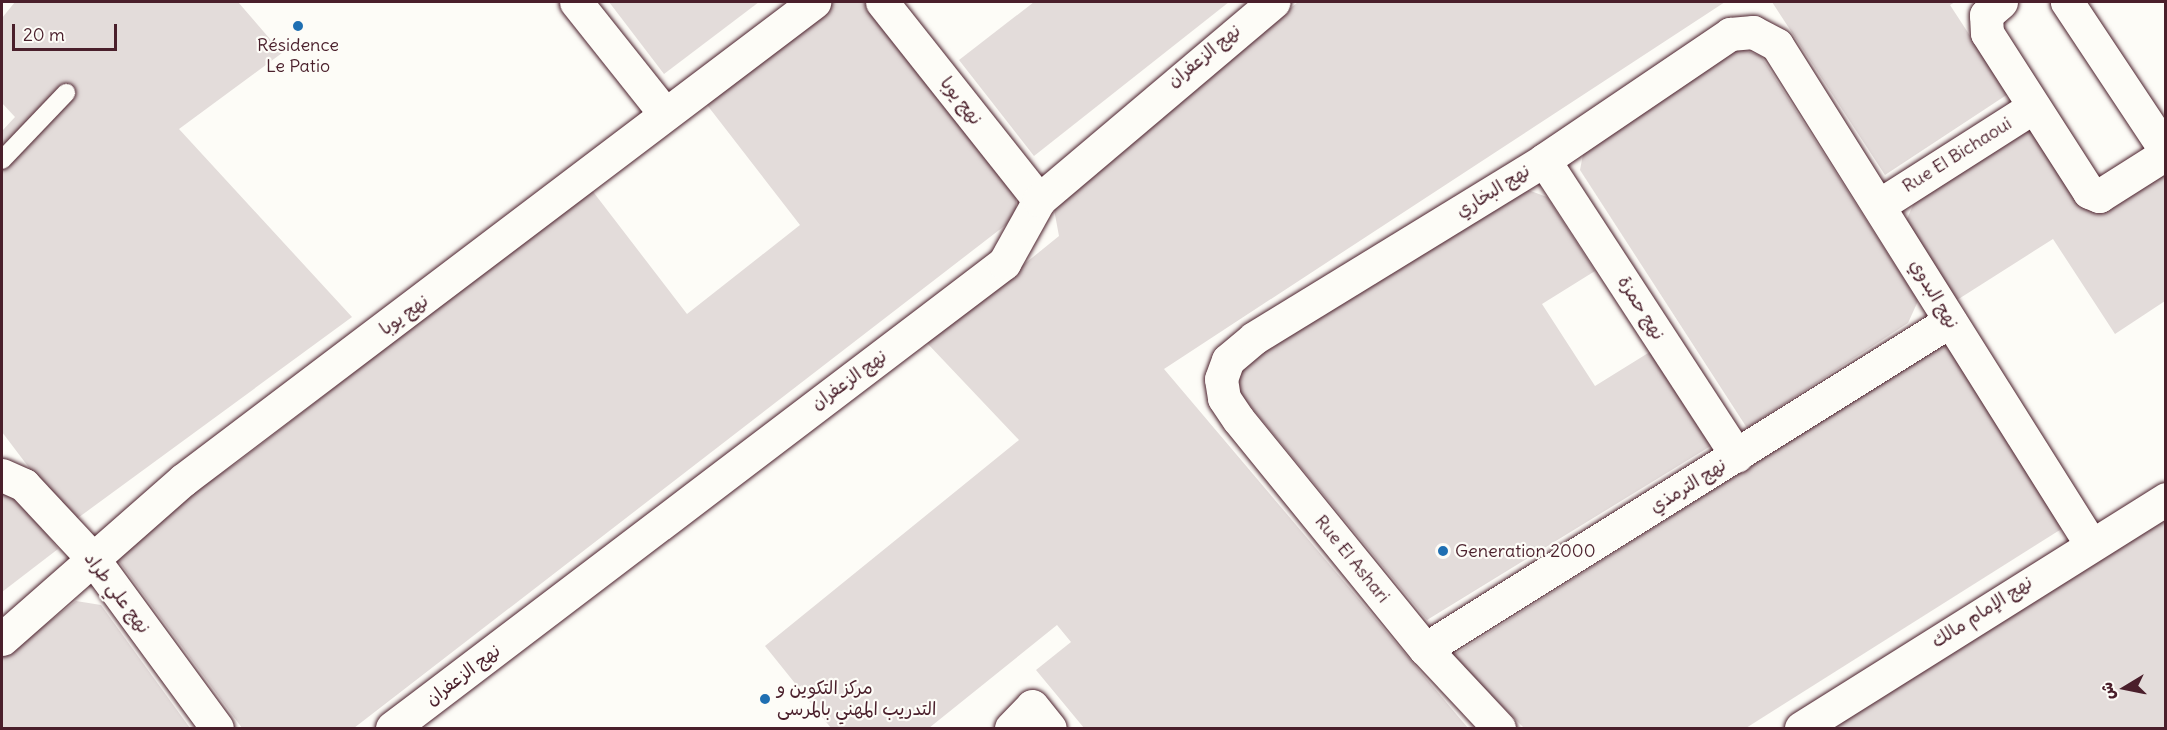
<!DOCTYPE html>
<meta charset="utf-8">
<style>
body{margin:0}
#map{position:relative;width:2167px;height:730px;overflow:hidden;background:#fdfcf7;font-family:Delius,"Playpen Sans Arabic",sans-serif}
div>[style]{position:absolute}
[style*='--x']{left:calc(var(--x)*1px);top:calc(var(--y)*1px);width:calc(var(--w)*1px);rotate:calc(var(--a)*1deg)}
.green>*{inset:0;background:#e3dcda}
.roads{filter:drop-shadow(0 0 2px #4a1f2b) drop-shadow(0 0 2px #4a1f2b)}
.service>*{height:18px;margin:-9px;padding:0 9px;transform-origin:9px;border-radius:9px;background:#fdfcf7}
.minor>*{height:33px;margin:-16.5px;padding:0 16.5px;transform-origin:16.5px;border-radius:16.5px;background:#fdfcf7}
.dots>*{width:16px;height:16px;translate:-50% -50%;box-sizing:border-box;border:3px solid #fdfcf7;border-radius:50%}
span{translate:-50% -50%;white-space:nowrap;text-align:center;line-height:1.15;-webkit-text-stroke:4.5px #fdfcf7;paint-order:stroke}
.poi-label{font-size:18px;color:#4a1f2b}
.left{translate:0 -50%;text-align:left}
.street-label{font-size:18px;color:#4a1f2b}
.frame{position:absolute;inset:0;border:3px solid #4a1f2b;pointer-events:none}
.north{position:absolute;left:2095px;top:658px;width:60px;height:60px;-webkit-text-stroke:4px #fdfcf7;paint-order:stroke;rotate:260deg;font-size:16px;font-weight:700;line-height:24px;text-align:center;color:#4a1f2b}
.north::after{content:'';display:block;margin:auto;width:21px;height:27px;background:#4a1f2b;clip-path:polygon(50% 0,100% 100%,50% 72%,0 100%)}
.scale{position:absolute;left:12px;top:24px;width:105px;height:27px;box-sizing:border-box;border:3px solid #4a1f2b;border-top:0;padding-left:8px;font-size:18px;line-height:21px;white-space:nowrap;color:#4a1f2b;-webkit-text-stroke:4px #fdfcf7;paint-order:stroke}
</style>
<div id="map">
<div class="green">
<i style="clip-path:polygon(15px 2px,238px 2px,282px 53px,179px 129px,352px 317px,71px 523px,2px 432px,2px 131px,15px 117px,2px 103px,2px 18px)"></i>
<i style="clip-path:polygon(609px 2px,759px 2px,664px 74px)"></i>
<i style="clip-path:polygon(832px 2px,871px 2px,1016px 191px,1016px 217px,354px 728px,242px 728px,118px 560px,122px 541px,238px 462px,591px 189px,687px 314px,800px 225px,704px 101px)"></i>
<i style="clip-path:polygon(1034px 2px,1229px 2px,1034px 156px,959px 60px)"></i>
<i style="clip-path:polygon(1298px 2px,1725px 2px,1164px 369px,1468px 728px,1084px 728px,1036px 670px,1071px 642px,1057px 625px,929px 728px,831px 728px,765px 646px,1019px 440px,927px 343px,1059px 236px,1053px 204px)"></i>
<i style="clip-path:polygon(1772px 2px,1955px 2px,1950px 5px,2008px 94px,1885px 175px)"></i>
<i style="clip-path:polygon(1736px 47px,1761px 56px,1918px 301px,1908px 323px,1747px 428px,1580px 170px,1585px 144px)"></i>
<i style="clip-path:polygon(2021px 128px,2042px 130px,2094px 212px,2165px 166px,2165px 301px,2115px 334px,2053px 239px,1957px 300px,1906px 221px,1917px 196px)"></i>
<i style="clip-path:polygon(1517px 186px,1547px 197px,1595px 271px,1542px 304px,1595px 386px,1653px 350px,1714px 444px,1427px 620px,1233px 385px,1244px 363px)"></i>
<i style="clip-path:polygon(1946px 342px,2063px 528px,1746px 728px,1524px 728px,1452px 656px)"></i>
<i style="clip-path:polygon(2px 474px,58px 549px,2px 592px)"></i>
<i style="clip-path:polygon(2165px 506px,2165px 728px,1816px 728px)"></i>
<i style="clip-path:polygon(76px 601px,101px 605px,190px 728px,2px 728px,2px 658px)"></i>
</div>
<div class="roads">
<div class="service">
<i style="--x:2;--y:160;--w:93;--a:-46.3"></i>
</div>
<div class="minor">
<i style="--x:576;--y:2;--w:143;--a:51.5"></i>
<i style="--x:882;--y:2;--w:253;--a:51.6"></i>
<i style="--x:2001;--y:2;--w:20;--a:139"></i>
<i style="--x:1986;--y:15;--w:18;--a:87"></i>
<i style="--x:1987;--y:33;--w:189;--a:57.3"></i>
<i style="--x:2089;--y:192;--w:11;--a:22"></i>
<i style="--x:2099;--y:196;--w:71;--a:-32.3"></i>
<i style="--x:2159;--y:158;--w:13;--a:-77"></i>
<i style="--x:2162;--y:145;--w:172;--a:-123.6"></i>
<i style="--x:1544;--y:160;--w:353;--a:56.9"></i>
<i style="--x:1881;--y:204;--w:180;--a:-32.5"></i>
<i style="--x:2;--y:475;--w:24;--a:24"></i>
<i style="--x:24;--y:485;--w:103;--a:47"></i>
<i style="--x:94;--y:560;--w:208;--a:53.8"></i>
<i style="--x:2;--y:639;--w:241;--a:-41.3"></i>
<i style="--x:183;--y:480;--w:792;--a:-37.14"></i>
<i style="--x:1425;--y:649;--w:619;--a:-32"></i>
<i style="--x:392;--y:728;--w:769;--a:-37.23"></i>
<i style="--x:1004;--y:263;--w:72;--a:-60.9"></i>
<i style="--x:1039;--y:200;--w:307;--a:-40.2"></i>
<i style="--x:1011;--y:728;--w:30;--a:-46"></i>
<i style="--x:1032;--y:706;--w:28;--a:51"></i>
<i style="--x:1499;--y:728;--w:108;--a:-133.1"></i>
<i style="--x:1425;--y:649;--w:296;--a:-129.1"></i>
<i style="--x:1238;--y:419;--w:25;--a:-124"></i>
<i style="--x:1224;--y:398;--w:19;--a:-99"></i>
<i style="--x:1221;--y:379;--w:20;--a:-70"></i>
<i style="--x:1228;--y:360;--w:34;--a:-40"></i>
<i style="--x:1254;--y:338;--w:340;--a:-31.5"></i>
<i style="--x:1544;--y:160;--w:225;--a:-34.1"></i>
<i style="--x:1730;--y:34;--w:23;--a:-5"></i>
<i style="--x:1753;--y:32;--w:27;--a:28"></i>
<i style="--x:1777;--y:45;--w:588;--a:57.85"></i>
<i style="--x:1801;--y:728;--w:431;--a:-32.1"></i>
</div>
</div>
<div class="dots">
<i style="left:298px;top:26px;background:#1f6fb2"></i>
<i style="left:1443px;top:551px;background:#1f6fb2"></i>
<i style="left:765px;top:699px;background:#1f6fb2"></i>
</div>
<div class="poi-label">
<span style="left:298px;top:56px">Résidence<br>Le Patio</span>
<span class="left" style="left:1455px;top:551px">Generation 2000</span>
<span class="left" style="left:777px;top:699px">مركز التكوين و<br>التدريب المهني بالمرسى</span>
</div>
<div class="street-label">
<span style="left:1204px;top:56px;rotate:-39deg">نهج الزعفران</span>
<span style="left:961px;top:101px;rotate:52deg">نهج يوبا</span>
<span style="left:1957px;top:155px;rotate:-32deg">Rue El Bichaoui</span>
<span style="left:1493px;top:191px;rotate:-32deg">نهج البخاري</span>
<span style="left:1934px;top:294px;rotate:59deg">نهج البدوي</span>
<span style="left:1641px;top:308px;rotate:58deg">نهج حمزة</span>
<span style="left:404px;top:315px;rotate:-36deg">نهج يوبا</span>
<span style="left:849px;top:380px;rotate:-36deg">نهج الزعفران</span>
<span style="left:1688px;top:486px;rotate:-32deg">نهج الترمذي</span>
<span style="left:1352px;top:559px;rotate:51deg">Rue El Ashari</span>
<span style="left:117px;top:593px;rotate:53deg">نهج علي طراد</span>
<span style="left:1982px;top:612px;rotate:-33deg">نهج الإمام مالك</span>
<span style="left:463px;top:675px;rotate:-37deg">نهج الزعفران</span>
</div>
<div class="frame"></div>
<div class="north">ش</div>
<div class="scale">20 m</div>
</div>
